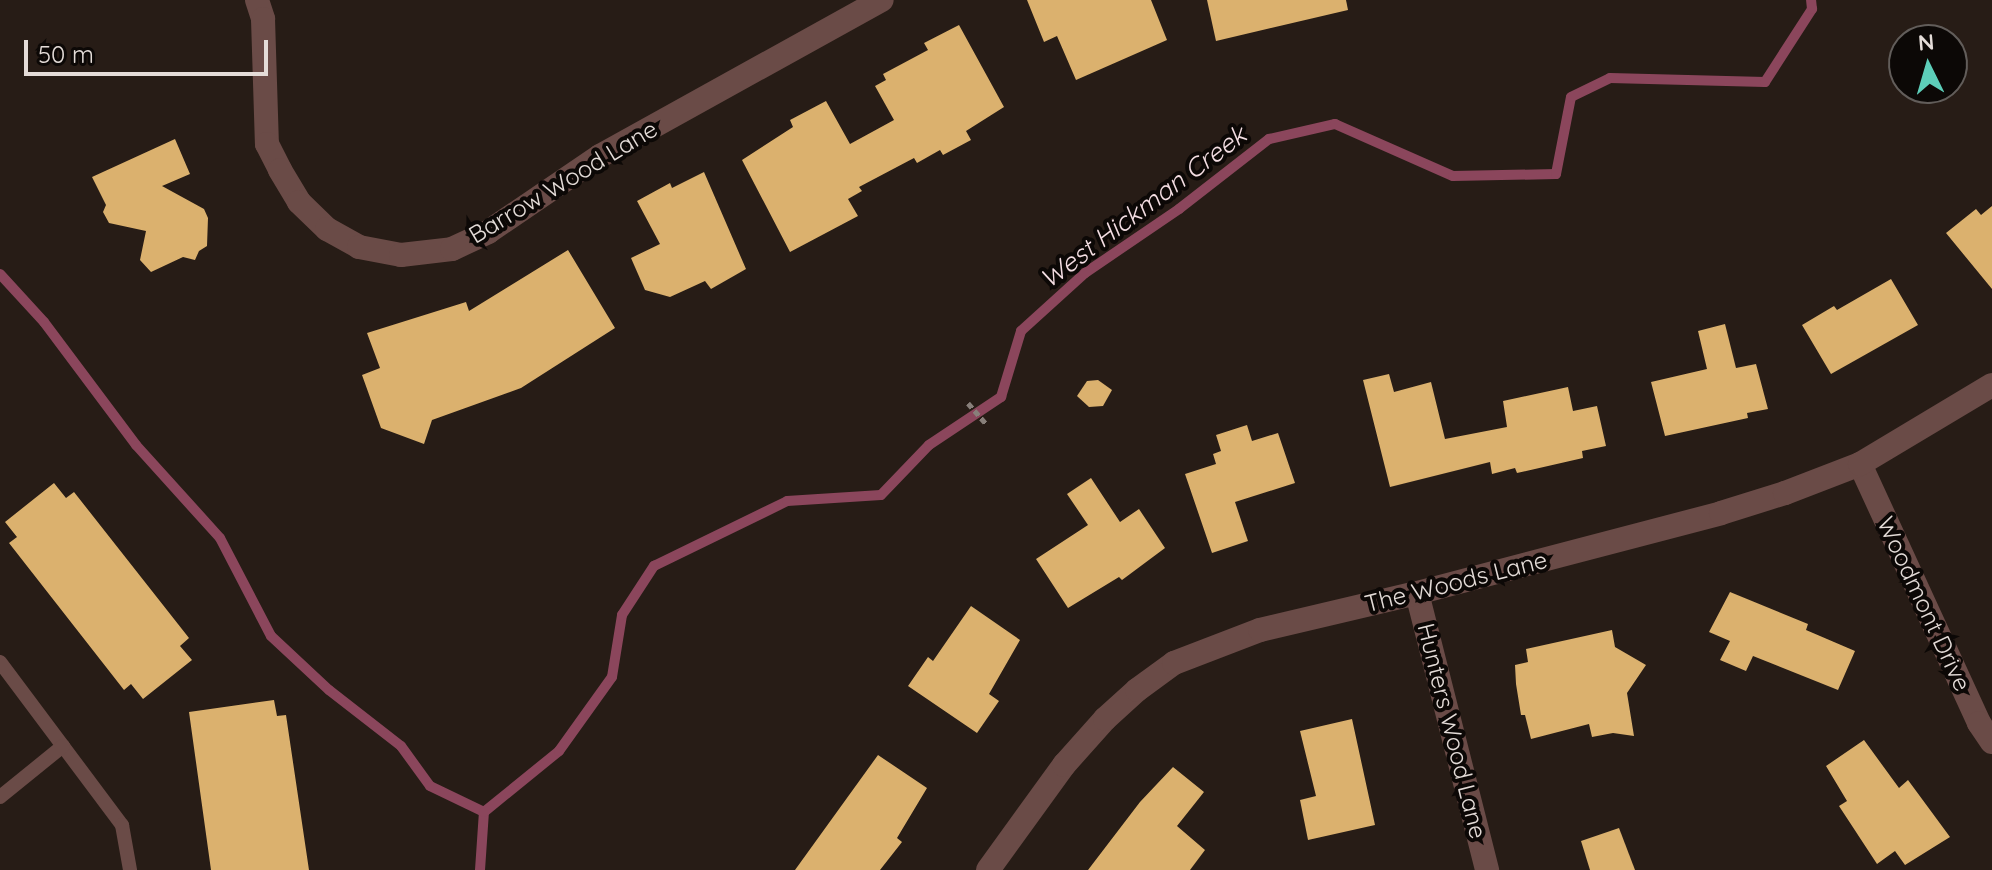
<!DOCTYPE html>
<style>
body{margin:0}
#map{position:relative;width:1992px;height:870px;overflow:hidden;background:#271c16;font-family:Quicksand,sans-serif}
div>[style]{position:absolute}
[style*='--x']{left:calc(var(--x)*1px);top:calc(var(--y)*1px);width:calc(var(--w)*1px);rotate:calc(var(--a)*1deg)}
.stream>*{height:10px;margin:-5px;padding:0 5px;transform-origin:5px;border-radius:5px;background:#8b465c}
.building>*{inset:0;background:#dbb16e}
.path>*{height:5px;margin-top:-2.5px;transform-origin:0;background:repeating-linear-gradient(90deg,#887f7a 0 6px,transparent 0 10px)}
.lane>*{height:14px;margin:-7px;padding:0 7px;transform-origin:7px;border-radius:7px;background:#6a4b47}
.street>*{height:24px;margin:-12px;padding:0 12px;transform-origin:12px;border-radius:12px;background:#6a4b47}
span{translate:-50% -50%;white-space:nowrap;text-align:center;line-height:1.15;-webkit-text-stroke:8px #0c0806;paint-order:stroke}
.street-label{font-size:24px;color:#e4dcd8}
.water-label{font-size:26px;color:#f4dee3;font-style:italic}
.north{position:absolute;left:1888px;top:24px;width:80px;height:80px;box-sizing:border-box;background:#0c0806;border:2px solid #625d5a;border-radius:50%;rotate:355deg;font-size:22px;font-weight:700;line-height:32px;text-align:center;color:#e4dcd8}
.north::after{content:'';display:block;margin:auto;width:28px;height:36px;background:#5dceb9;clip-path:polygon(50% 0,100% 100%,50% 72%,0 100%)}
.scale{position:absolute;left:24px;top:40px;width:244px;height:36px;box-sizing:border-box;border:4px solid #e4dcd8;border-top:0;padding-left:10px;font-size:24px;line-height:28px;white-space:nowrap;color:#e4dcd8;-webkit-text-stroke:6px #0c0806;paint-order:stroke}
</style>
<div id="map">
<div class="stream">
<i style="--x:0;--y:274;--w:65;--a:47.5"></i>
<i style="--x:44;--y:322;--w:154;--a:53.2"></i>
<i style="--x:136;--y:445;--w:125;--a:47.9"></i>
<i style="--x:220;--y:538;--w:110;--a:62.5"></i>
<i style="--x:271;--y:636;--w:79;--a:43"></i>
<i style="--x:329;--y:690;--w:91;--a:37.9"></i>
<i style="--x:401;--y:746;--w:49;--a:54.1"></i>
<i style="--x:430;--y:786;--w:60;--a:25.7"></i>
<i style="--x:480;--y:870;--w:58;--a:-86.1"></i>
<i style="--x:484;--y:812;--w:97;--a:-39.1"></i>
<i style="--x:559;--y:751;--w:91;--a:-54.4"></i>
<i style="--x:612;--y:677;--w:63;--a:-80.8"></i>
<i style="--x:622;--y:615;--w:59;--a:-56.9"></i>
<i style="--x:654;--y:566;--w:148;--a:-26"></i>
<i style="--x:787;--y:501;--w:94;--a:-3.7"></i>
<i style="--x:881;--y:495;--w:69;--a:-46.2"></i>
<i style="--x:929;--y:445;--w:87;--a:-33.7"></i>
<i style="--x:1001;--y:397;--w:69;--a:-73.1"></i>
<i style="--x:1021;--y:331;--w:86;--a:-42.2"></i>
<i style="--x:1085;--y:273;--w:114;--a:-34.2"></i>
<i style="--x:1179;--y:209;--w:114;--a:-37.9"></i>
<i style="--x:1269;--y:139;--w:68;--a:-12.8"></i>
<i style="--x:1335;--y:124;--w:129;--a:23.8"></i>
<i style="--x:1453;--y:176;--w:103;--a:-1.1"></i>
<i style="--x:1556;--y:174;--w:78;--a:-79"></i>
<i style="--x:1571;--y:97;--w:43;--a:-26"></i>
<i style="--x:1610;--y:78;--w:155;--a:1.5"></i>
<i style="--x:1765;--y:82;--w:87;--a:-57.2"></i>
<i style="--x:1812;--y:9;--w:9;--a:-96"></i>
</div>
<div class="building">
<i style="clip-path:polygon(1027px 0,1151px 0,1167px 40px,1076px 80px,1057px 36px,1044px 42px)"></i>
<i style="clip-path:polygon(1207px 0,1346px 0,1348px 10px,1216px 41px)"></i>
<i style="clip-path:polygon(959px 25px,1004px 107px,966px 131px,971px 140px,943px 155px,940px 150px,917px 163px,914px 158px,859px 187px,862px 191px,848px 199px,858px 216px,790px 252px,742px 160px,793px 127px,790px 120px,826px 101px,850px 144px,894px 120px,875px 86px,886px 80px,883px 74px,928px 50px,924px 43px)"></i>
<i style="clip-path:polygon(175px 139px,190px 174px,162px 186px,204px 209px,208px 218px,207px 246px,199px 251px,195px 260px,183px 257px,151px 272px,140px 260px,146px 231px,109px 223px,103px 212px,106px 205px,92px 177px)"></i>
<i style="clip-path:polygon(704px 172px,746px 269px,711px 289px,705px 281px,670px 297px,645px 290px,631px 258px,660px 244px,637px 201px,670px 183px,672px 188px)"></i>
<i style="clip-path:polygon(1992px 206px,1992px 289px,1946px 233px,1976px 209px,1981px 215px)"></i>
<i style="clip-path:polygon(568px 250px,615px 328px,521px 388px,432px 420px,424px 444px,381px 428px,362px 375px,380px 368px,367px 333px,466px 302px,469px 311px)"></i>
<i style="clip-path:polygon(1891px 279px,1918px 325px,1831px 374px,1802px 325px,1834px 306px,1837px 310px)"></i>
<i style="clip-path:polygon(1725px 324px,1736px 368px,1756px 364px,1768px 409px,1747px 413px,1748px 418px,1665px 436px,1651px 382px,1707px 369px,1698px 331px)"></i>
<i style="clip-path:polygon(1389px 374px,1394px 392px,1431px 382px,1445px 439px,1507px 427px,1503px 401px,1568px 387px,1573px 411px,1597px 406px,1606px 446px,1582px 451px,1583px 458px,1517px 473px,1515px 468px,1492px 474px,1490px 462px,1390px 487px,1363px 380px)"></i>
<i style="clip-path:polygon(1098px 380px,1112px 390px,1103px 406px,1089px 407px,1077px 396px,1087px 381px)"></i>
<i style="clip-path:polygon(1247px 425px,1252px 441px,1278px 433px,1295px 483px,1235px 502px,1248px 541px,1212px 553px,1185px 474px,1216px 464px,1213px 454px,1221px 451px,1216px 435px)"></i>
<i style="clip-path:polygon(1091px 478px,1120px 522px,1139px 509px,1165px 548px,1122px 580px,1119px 577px,1068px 608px,1036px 559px,1088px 525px,1067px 494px)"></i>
<i style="clip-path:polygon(54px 483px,66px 498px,74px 492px,189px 638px,180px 646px,192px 660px,143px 699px,131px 684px,124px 690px,9px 543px,17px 537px,5px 522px)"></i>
<i style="clip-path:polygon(1730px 592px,1808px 624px,1806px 630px,1855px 651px,1838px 690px,1753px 656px,1746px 671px,1720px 660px,1730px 641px,1709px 632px)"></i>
<i style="clip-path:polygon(971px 606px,1020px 640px,989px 694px,999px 701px,977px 733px,908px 686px,928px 657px,933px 661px)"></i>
<i style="clip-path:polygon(1612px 630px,1615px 647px,1646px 665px,1627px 693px,1634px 736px,1613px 733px,1592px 737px,1589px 724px,1531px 739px,1525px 715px,1521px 715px,1516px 684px,1515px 665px,1528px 662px,1526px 649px)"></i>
<i style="clip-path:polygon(274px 700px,277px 716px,286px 715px,309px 870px,211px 870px,189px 712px)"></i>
<i style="clip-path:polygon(1352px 719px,1375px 825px,1308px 840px,1300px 800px,1316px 796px,1300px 731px)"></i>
<i style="clip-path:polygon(1864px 740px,1899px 788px,1908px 780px,1950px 837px,1905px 865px,1895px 851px,1877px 864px,1839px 806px,1847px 801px,1826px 766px)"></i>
<i style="clip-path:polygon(878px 755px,927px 788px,897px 838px,902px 842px,880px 870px,795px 870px)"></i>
<i style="clip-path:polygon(1173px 767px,1204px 792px,1177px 826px,1205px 850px,1190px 870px,1088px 870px,1140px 802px)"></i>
<i style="clip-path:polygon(1619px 828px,1635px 870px,1590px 870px,1581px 841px)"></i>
</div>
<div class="path">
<i style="--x:968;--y:403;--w:29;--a:49"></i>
</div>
<div class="lane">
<i style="--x:0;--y:662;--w:204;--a:53.2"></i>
<i style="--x:122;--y:825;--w:46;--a:79.9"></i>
<i style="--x:0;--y:797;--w:81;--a:-39"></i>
</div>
<div class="street">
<i style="--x:257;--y:0;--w:20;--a:72"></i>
<i style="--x:263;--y:19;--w:125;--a:88.2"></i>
<i style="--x:267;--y:144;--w:29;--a:63"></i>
<i style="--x:280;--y:170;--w:37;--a:59"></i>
<i style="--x:299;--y:202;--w:39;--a:44"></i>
<i style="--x:327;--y:229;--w:37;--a:29"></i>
<i style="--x:359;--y:247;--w:43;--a:10.8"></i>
<i style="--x:401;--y:255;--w:51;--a:-6.7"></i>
<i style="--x:452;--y:249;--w:40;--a:-25"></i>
<i style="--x:488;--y:232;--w:135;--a:-34.2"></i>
<i style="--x:600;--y:156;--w:322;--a:-29"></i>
<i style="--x:1860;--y:464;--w:285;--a:65.3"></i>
<i style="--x:1979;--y:723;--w:23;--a:56"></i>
<i style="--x:1417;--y:593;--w:286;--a:75.8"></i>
<i style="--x:988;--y:870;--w:130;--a:-54.1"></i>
<i style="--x:1064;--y:765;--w:62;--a:-48.3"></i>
<i style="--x:1105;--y:719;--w:43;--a:-42.2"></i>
<i style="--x:1137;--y:690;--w:46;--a:-36.1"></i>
<i style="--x:1174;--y:663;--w:92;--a:-21"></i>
<i style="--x:1260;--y:630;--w:161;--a:-13.3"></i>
<i style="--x:1417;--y:593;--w:314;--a:-14.7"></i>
<i style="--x:1721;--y:513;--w:67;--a:-17.4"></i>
<i style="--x:1785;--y:493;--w:80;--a:-21.1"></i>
<i style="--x:1860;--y:464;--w:154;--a:-30.9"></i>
</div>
<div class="street-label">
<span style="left:563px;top:182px;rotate:-31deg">Barrow Wood Lane</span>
<span style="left:1456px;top:582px;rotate:-14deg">The Woods Lane</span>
<span style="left:1924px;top:604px;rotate:65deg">Woodmont Drive</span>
<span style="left:1452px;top:731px;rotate:76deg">Hunters Wood Lane</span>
</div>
<div class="water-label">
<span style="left:1143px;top:207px;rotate:-37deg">West Hickman Creek</span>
</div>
<div class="north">N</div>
<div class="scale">50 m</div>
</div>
